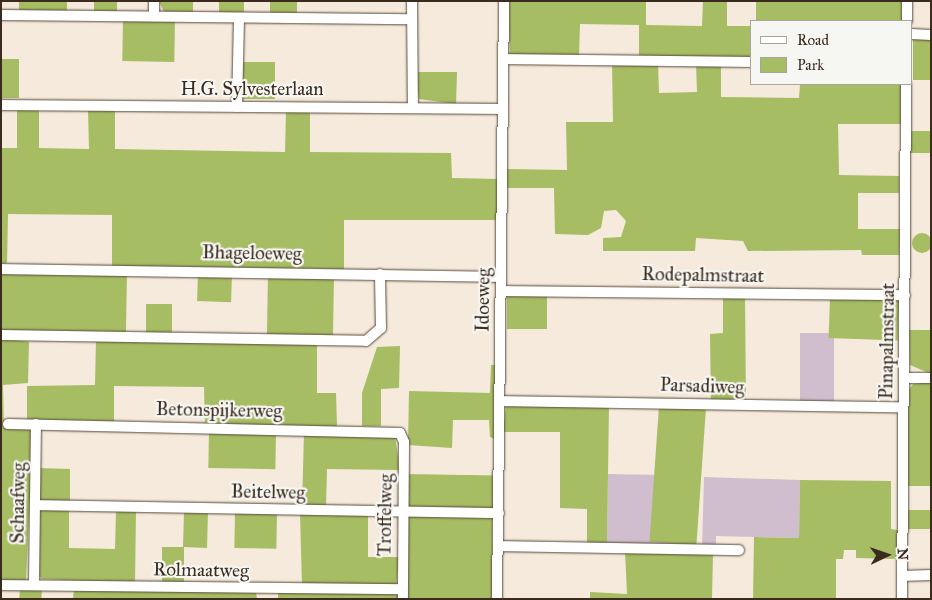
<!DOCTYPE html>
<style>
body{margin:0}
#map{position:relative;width:932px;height:600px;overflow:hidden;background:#f5eadb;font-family:"IM FELL Great Primer",serif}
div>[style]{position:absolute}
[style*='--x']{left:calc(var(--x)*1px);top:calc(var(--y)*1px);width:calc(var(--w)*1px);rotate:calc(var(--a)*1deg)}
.industrial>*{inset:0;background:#d0bdcd;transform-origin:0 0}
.green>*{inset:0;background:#a6bd63;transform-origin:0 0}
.round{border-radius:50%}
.roads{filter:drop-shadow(0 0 1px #57473a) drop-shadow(0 0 1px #57473a)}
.minor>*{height:10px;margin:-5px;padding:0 5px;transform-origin:5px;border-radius:5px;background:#fff}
span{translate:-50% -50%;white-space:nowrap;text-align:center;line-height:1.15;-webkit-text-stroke:4.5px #f6f6f2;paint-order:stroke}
.street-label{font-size:19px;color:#3b2a1e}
.frame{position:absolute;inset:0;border:2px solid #3b2a1e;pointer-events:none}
.legend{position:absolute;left:750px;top:20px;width:162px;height:65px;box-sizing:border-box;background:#f6f6f2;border:1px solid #aba49d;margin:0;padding:6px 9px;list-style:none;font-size:15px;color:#3b2a1e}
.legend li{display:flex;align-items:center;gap:10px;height:25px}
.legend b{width:25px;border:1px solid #aba49d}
.north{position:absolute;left:862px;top:530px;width:50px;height:50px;-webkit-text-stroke:4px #f6f6f2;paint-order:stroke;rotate:87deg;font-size:14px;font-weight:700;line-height:20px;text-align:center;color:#3b2a1e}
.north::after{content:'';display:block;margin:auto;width:18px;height:22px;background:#3b2a1e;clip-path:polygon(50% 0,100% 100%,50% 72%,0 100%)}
</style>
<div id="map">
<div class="industrial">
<i style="left:800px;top:333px;width:34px;height:69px"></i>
<i style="clip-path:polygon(608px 474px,658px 475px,657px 541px,680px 542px,679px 548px,607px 544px)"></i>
<i style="clip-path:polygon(704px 477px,800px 480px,799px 538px,716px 536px,716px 549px,702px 549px)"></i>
</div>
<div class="green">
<i style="left:19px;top:1px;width:48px;height:10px"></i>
<i style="left:94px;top:1px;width:23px;height:11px"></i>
<i style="clip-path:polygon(159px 1px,193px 1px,193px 13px,164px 12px)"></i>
<i style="left:219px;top:1px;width:25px;height:12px"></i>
<i style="left:270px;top:1px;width:27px;height:14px"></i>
<i style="clip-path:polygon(508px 1px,646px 1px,646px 25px,702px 26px,703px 1px,727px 1px,727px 26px,751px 26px,751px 59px,639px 58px,639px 25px,580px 24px,579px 56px,510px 56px)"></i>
<i style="left:756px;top:1px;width:146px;height:20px"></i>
<i style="left:123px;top:20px;width:52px;height:41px;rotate:1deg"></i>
<i style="left:913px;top:38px;width:18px;height:42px"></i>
<i style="left:1px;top:59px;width:18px;height:39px"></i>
<i style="left:241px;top:62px;width:34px;height:37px"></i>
<i style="clip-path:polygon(612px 62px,658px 62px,659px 93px,697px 92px,696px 63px,721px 63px,721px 97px,799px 98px,800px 84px,901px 84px,901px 124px,838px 124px,839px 175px,899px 176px,899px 193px,858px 193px,858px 229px,900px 229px,899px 255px,862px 255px,861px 250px,748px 251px,743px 241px,696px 238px,695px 251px,603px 251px,603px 238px,621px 237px,626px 221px,616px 210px,604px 211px,601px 228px,588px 235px,555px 234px,554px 188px,505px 188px,505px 169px,567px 170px,566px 122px,613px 122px)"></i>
<i style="clip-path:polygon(416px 72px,457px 72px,456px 104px,419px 99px)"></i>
<i style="clip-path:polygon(17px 107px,39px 107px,39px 148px,89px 149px,88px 110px,115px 111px,115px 149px,285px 152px,286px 111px,310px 111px,310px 152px,451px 153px,452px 178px,498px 179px,497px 220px,344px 220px,344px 269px,112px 266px,112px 215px,8px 214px,7px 263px,1px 264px,1px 148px,17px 148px)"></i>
<i style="left:910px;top:131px;width:21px;height:22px"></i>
<i class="round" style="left:912px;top:233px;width:20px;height:20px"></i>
<i style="left:1px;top:271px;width:126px;height:62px;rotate:1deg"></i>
<i style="left:198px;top:274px;width:34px;height:27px;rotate:2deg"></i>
<i style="left:268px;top:274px;width:66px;height:64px;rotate:1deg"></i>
<i style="left:547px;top:294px;width:35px;height:40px;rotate:90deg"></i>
<i style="clip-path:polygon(723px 297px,745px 297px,746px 403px,711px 401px,710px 334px,723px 333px)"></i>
<i style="left:830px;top:298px;width:69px;height:40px;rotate:2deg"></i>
<i style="left:146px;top:304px;width:26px;height:30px"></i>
<i style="clip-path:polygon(909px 330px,931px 330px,931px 374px,910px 365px)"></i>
<i style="clip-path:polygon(1px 338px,29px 342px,28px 383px,3px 385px,4px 428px,33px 429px,26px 581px,1px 582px)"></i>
<i style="clip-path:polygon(96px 339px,317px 343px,317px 393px,336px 393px,337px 427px,205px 425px,204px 387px,114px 386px,114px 423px,27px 422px,27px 386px,95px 385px)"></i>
<i style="clip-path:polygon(400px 346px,399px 388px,381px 389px,381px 426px,362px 426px,362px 393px,377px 347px)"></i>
<i style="clip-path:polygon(491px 365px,497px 365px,496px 440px,490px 437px,489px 420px,453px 420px,452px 448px,408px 445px,409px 391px,490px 393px)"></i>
<i style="clip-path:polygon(931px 382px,931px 486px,907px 486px,908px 391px,913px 384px)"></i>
<i style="clip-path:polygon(506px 405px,609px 405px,607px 544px,587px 543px,587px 509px,560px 508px,560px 432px,503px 432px)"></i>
<i style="left:659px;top:406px;width:47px;height:136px;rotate:4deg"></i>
<i style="left:209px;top:431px;width:67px;height:37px;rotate:1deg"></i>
<i style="clip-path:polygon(304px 432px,395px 436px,400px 470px,327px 469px,326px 508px,302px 507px)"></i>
<i style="clip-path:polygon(37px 468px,70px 469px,70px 503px,39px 500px)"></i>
<i style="left:406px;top:474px;width:90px;height:33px;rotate:1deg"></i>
<i style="clip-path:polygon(800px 480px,891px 481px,891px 529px,898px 530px,898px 559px,856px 558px,856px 550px,844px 550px,843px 559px,836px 559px,836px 599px,753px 599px,754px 537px,799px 538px)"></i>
<i style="clip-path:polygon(40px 509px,69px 509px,69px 548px,115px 549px,116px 510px,136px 510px,135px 583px,42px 579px,39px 576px)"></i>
<i style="left:905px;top:510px;width:26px;height:19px"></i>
<i style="clip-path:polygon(184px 512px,208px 512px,207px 548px,184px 547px,184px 584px,162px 583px,162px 547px,183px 547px)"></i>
<i style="left:235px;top:512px;width:42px;height:36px;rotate:1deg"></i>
<i style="clip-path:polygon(300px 513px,368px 515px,368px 557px,399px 557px,396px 587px,302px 586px)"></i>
<i style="clip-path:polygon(410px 514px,492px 517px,493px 599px,405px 599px,406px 519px)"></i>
<i style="clip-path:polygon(625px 552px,713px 554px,712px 599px,590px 599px,590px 592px,627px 594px)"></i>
<i style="left:20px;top:587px;width:22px;height:12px;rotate:3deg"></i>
<i style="clip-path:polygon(74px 588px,256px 592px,257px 599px,73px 599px)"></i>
<i style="clip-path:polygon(278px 592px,397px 594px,400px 599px,278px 599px)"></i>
</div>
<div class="roads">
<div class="minor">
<i style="--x:412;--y:1;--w:107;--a:89.5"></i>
<i style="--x:1;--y:15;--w:411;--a:0.6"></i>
<i style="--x:154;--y:16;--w:15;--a:-90"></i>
<i style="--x:907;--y:21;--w:20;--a:-90"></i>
<i style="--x:911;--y:34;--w:20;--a:3"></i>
<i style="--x:503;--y:59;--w:248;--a:0.7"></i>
<i style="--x:1;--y:105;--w:501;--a:0.46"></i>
<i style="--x:237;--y:107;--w:89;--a:-88.7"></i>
<i style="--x:1;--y:269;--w:500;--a:0.92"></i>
<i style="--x:501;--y:291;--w:404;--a:0.6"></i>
<i style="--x:1;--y:335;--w:365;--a:0.9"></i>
<i style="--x:366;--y:341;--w:20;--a:-41"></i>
<i style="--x:381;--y:328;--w:54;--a:-91.1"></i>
<i style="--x:904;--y:378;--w:27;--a:0"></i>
<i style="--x:500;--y:401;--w:403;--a:0.9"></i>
<i style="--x:8;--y:424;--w:392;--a:1.3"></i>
<i style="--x:400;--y:433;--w:10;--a:66"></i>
<i style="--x:404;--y:442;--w:157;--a:90.4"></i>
<i style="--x:35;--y:505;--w:464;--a:1"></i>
<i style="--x:499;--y:546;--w:240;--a:1"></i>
<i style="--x:902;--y:576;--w:29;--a:-2"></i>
<i style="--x:34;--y:583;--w:159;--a:-89.3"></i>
<i style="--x:1;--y:585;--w:400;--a:0.6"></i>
<i style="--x:497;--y:599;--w:598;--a:-89.33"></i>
<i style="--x:902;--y:599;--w:515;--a:-89.55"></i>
</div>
</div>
<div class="street-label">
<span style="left:252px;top:89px">H.G. Sylvesterlaan</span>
<span style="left:252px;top:253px;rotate:1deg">Bhageloeweg</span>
<span style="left:703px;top:275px;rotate:1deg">Rodepalmstraat</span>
<span style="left:483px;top:300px;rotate:-89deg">Idoeweg</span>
<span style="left:887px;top:341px;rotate:-89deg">Pinapalmstraat</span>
<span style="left:702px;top:386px;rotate:2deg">Parsadiweg</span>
<span style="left:219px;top:410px;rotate:1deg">Betonspijkerweg</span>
<span style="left:268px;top:492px;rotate:1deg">Beitelweg</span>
<span style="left:18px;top:503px;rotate:-89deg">Schaafweg</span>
<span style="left:385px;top:515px;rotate:-89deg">Troffelweg</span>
<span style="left:201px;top:570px;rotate:1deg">Rolmaatweg</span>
</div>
<div class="frame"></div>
<ul class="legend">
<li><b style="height:6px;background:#fff"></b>Road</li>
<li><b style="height:14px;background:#a6bd63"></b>Park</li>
</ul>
<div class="north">N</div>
</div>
